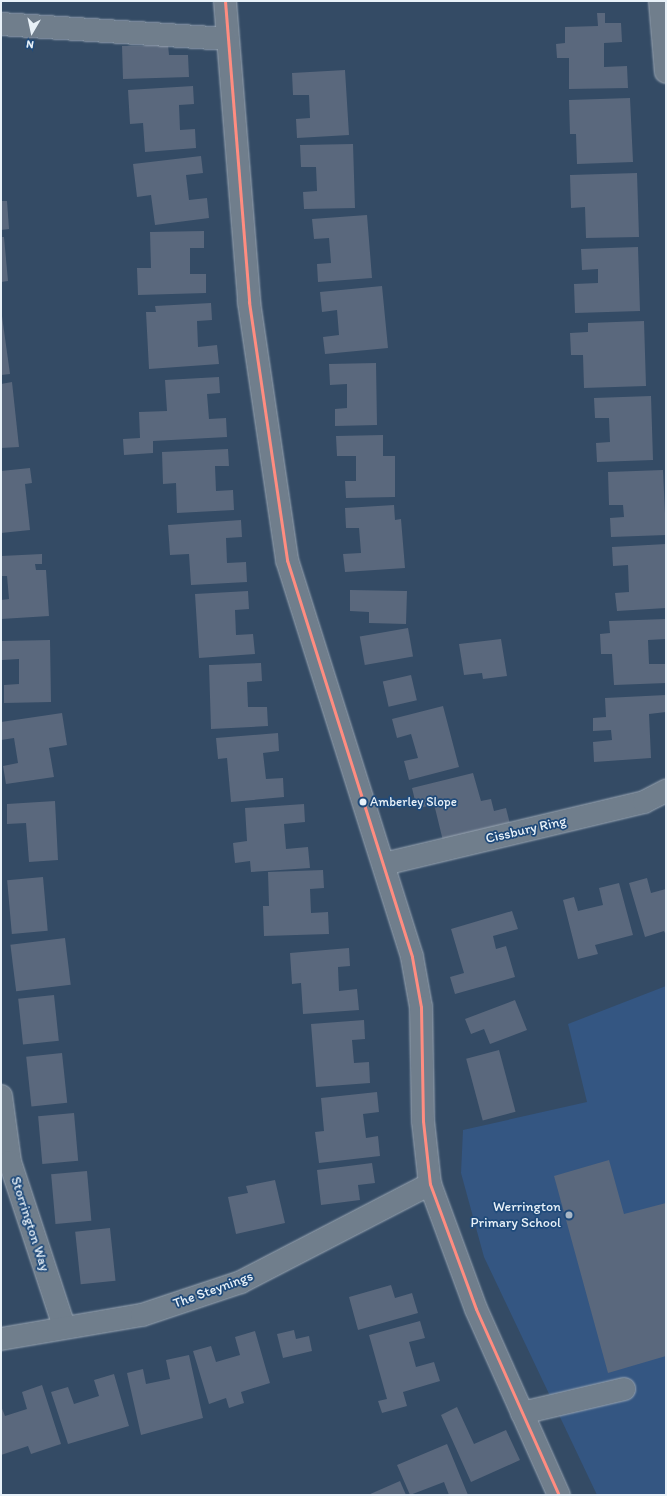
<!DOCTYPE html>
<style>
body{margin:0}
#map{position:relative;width:667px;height:1496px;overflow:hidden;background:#344b65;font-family:Itim,sans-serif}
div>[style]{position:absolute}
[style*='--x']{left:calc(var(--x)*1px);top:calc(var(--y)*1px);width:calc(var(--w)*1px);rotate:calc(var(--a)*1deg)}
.built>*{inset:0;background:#345682}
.building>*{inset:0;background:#5a687d;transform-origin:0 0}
.roads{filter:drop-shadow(0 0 1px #9aa6b3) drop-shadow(0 0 1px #9aa6b3)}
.minor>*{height:22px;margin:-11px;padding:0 11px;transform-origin:11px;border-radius:11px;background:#707e8c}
.bus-1>*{height:3px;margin:-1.5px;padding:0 1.5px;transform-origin:1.5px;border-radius:1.5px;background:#ff8c80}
.dots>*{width:11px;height:11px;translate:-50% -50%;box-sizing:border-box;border:2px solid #1f4a7a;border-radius:50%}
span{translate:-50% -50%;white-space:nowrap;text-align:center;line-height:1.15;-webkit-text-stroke:3.5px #1f4a7a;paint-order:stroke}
.bus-label{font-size:13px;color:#e8f1f8}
.left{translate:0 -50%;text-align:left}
.street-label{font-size:14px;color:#e8f1f8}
.poi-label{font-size:14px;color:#e8f1f8}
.right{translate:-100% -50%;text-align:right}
.frame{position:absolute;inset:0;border:2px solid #e8f1f8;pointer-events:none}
.north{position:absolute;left:12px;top:12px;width:40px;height:40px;-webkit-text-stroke:3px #1f4a7a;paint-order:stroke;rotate:189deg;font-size:11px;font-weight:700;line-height:16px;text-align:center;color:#e8f1f8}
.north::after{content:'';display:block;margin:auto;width:14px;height:18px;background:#e8f1f8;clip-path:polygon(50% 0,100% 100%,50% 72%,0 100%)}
</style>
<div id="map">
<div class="built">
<i style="clip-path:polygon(666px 986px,666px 1495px,597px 1495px,484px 1257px,461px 1173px,463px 1130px,587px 1102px,568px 1024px)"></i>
</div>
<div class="building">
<i style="clip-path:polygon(597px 13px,605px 13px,605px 23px,621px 23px,622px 42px,604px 43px,604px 67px,627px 66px,628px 88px,569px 89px,569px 58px,557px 58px,556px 44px,565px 43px,565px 27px,598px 26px)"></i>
<i style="clip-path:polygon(168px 45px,169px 55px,188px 55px,189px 77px,123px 79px,122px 46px)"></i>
<i style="clip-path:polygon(345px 70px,349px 135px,297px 138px,296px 119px,310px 118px,309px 95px,293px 95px,292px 73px)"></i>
<i style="clip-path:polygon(193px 86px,194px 104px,179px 105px,180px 130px,195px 129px,196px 148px,145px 152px,143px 123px,130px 124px,128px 90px)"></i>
<i style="clip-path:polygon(630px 98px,633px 162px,577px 164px,576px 134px,570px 134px,569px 100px)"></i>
<i style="clip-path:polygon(353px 144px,355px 208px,304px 209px,303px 192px,317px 191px,316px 167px,301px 167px,300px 145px)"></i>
<i style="clip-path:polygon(201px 156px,203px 173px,186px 175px,189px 200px,207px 198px,209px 218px,155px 225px,151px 195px,137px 197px,133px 164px)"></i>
<i style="clip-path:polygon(637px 173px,639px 237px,586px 238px,585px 207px,571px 208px,570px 175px)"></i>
<i style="clip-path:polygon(1px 201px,7px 201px,9px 229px,1px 230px)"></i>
<i style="clip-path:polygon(367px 215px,372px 278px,318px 282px,317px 264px,331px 263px,329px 238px,314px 239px,312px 219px)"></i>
<i style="clip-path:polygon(204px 231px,204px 248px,190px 248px,190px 274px,206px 274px,206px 293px,138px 295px,137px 268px,151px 268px,150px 232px)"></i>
<i style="clip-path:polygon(1px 237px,4px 237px,8px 281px,1px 282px)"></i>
<i style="clip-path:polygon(638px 247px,640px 311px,575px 313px,574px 284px,598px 283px,598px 269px,582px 270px,581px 249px)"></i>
<i style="clip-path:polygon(382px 286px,388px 348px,325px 354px,323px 337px,339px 335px,337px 310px,322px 312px,320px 292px)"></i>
<i style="clip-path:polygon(211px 303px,212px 320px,197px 321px,198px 347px,217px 345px,219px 364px,149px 369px,146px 312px,156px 312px,155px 306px)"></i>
<i style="clip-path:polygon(1px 309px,10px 374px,1px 375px)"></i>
<i style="clip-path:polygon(644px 321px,646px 386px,584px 388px,583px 355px,571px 355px,570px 333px,588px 332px,588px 323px)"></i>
<i style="clip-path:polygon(376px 363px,377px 425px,335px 426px,335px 409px,347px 408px,347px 384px,330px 385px,329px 364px)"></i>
<i style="clip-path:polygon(219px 377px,220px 393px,207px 394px,209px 419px,226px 418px,227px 437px,153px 441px,153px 453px,124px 455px,123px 439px,140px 438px,139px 412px,167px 411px,165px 380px)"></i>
<i style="clip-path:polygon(12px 382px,19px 447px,1px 448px,1px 384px)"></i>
<i style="clip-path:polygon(651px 396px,653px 460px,597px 462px,596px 443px,610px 442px,609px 418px,595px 418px,594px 398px)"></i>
<i style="clip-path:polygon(383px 435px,383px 456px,395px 456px,395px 497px,346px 498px,345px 481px,356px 481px,356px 456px,337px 456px,336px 436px)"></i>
<i style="clip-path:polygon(228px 449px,229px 466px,215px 466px,216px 491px,233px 490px,234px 510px,177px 513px,176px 483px,163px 484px,162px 452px)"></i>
<i style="clip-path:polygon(30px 468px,32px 483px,25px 484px,30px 530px,1px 533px,1px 471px)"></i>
<i style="clip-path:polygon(663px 470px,666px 535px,611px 537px,610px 518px,624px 517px,623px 505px,609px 505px,608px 472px)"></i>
<i style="clip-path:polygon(394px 505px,395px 520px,401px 519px,405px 568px,345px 572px,343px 554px,361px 553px,359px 528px,346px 528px,345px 508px)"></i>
<i style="clip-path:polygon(241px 520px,242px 537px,226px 538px,227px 563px,246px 562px,247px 582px,191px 585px,189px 554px,170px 555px,168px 525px)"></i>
<i style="clip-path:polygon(666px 544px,666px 608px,617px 611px,615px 593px,629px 592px,628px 565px,613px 566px,612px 547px)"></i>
<i style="clip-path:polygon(42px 554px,42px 564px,35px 564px,36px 570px,46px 570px,49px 616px,1px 619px,1px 600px,9px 599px,7px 576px,1px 576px,1px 556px)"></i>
<i style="clip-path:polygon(350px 590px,407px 591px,406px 624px,369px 623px,369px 612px,350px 611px)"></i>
<i style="clip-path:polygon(248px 591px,249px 609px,235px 610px,236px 635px,253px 634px,255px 654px,199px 658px,195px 594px)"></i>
<i style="clip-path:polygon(666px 619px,666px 639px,648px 640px,649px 664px,666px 664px,666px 683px,614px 685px,612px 654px,601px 654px,600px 634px,610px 633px,609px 621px)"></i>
<i style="left:408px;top:628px;width:29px;height:49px;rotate:80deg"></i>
<i style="clip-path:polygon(501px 639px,507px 676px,483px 679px,482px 673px,464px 675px,459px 644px)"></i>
<i style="clip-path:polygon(50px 640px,51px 702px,4px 703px,4px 685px,19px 684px,19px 659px,2px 660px,2px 641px)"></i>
<i style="clip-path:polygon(261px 663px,262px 681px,247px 682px,248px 707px,267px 707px,268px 726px,211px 729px,209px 665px)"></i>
<i style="left:411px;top:675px;width:26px;height:29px;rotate:77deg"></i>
<i style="clip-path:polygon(666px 695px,666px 712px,649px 714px,651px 758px,594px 762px,593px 742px,612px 740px,611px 730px,593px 731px,593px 718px,606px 717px,605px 698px)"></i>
<i style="clip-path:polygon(443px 706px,459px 767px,409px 780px,404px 761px,418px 758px,411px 734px,397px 738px,392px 719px)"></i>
<i style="clip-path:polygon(62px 713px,67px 745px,49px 748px,54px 777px,6px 784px,3px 766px,18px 763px,14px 738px,1px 740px,1px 722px)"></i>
<i style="clip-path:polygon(278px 733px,279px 751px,263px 753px,266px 779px,283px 778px,284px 797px,231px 802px,227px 758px,218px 759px,216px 738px)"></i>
<i style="clip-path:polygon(473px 773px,481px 801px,491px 799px,494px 811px,506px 808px,511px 828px,444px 845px,434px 804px,417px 809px,412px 788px)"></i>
<i style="clip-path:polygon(55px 801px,58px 860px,29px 862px,26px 823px,7px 824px,7px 804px)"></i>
<i style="clip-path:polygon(304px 804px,305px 822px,284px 824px,286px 849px,308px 847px,310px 868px,251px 872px,250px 861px,235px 863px,233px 843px,247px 841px,245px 808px)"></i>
<i style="clip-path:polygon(323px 870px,324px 888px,310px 889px,311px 913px,328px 912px,329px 934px,264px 936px,263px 906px,269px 906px,268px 872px)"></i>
<i style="left:43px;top:877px;width:54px;height:36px;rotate:85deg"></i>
<i style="clip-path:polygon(647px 878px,651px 893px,666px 889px,666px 935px,664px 931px,645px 937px,629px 883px)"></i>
<i style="clip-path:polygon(619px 883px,633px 935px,595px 945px,598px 954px,578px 959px,563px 900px,574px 897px,578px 911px,603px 905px,599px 888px)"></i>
<i style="clip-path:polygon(512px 911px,518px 929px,493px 936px,496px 949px,506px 946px,515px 977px,455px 994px,450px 977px,464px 973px,451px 929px)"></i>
<i style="left:65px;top:938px;width:47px;height:55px;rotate:83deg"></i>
<i style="clip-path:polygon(349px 948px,350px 966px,338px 967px,339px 991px,357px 989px,359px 1010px,303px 1014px,301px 983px,292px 984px,290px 953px)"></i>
<i style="left:54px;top:995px;width:46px;height:36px;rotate:84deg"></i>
<i style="clip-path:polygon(515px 1000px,527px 1030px,490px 1044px,484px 1029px,471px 1034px,465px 1019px)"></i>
<i style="clip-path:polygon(364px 1020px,365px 1039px,352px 1040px,354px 1063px,369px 1062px,370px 1083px,316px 1087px,311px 1024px)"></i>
<i style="left:499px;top:1050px;width:64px;height:34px;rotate:75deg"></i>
<i style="left:62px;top:1053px;width:50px;height:36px;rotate:84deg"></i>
<i style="clip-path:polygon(377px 1092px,379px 1112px,363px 1114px,366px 1138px,378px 1136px,380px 1156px,319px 1163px,315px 1132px,324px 1131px,321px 1098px)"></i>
<i style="left:74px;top:1113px;width:48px;height:36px;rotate:85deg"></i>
<i style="clip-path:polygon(609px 1160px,624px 1214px,666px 1203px,666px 1356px,608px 1373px,554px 1176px)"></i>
<i style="clip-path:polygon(372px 1163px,375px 1183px,358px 1185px,360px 1200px,321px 1205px,317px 1170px)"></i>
<i style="left:87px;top:1171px;width:50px;height:36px;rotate:85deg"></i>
<i style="clip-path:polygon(275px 1180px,285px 1223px,236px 1234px,228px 1197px,248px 1193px,246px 1186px)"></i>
<i style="left:110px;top:1228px;width:53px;height:35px;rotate:84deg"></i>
<i style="clip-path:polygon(391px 1285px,395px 1298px,412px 1293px,418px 1313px,358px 1330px,349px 1297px)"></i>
<i style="clip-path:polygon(420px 1321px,425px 1338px,409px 1342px,416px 1367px,434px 1362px,440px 1381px,403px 1392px,407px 1406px,382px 1413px,378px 1401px,387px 1399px,369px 1335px)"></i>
<i style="clip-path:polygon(294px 1330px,296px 1339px,309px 1336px,312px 1351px,283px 1358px,277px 1334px)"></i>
<i style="clip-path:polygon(255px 1331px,270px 1383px,241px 1392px,244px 1403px,229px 1408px,226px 1398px,209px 1404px,193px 1351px,211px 1346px,216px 1362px,240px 1355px,235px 1337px)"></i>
<i style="clip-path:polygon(189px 1355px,203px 1418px,141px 1435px,127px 1373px,143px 1369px,146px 1384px,170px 1379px,166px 1360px)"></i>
<i style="clip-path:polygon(114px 1374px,129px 1426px,68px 1444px,51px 1392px,68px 1387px,74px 1404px,99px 1396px,94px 1380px)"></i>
<i style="clip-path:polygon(42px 1385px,61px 1444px,31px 1454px,28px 1446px,1px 1455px,1px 1406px,5px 1416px,27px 1409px,22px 1392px)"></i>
<i style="clip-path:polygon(457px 1407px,474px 1444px,506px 1430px,520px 1460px,471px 1482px,441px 1415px)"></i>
<i style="clip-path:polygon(447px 1444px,468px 1495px,449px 1495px,444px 1482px,410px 1495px,397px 1465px)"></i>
<i style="clip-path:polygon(400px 1481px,406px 1495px,368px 1495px)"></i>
</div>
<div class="roads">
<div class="minor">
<i style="--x:225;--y:1;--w:302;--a:85.4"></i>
<i style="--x:249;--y:302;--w:261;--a:81.6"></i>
<i style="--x:287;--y:560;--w:416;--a:72.5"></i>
<i style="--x:412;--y:957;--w:51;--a:79.8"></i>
<i style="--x:421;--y:1007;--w:114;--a:89"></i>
<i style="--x:423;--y:1121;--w:63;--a:83.7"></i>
<i style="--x:430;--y:1184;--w:133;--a:69.8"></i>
<i style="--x:476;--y:1309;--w:204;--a:66"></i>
<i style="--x:660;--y:1;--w:71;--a:85.2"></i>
<i style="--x:1;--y:24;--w:225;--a:3.8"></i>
<i style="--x:384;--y:864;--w:267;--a:-13.4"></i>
<i style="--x:644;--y:802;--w:25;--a:-27"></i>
<i style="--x:1;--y:1096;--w:67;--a:82.2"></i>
<i style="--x:10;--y:1162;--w:173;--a:71.8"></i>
<i style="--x:1;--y:1339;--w:143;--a:-9.7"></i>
<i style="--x:142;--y:1315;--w:104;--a:-18.4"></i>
<i style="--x:241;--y:1282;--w:213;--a:-27.4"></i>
<i style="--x:522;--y:1413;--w:105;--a:-13.2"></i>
</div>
</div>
<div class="bus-1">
<i style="--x:225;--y:1;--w:302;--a:85.4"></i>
<i style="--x:249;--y:302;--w:261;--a:81.6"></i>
<i style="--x:287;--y:560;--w:416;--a:72.5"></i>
<i style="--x:412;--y:957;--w:51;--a:79.8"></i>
<i style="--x:421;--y:1007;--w:114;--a:89"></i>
<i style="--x:423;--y:1121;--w:63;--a:83.7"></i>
<i style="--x:430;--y:1184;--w:133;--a:69.8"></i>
<i style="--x:476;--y:1309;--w:204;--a:66"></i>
</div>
<div class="dots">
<i style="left:363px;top:802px;background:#e8f1f8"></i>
<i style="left:569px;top:1215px;background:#a9b7c5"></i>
</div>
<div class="bus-label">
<span class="left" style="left:370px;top:802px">Amberley Slope</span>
</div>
<div class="street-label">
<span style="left:526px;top:830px;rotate:-13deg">Cissbury Ring</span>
<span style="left:30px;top:1224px;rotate:72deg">Storrington Way</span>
<span style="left:213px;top:1290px;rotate:-20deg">The Steynings</span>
</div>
<div class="poi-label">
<span class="right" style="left:561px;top:1215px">Werrington<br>Primary School</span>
</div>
<div class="frame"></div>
<div class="north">N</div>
</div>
